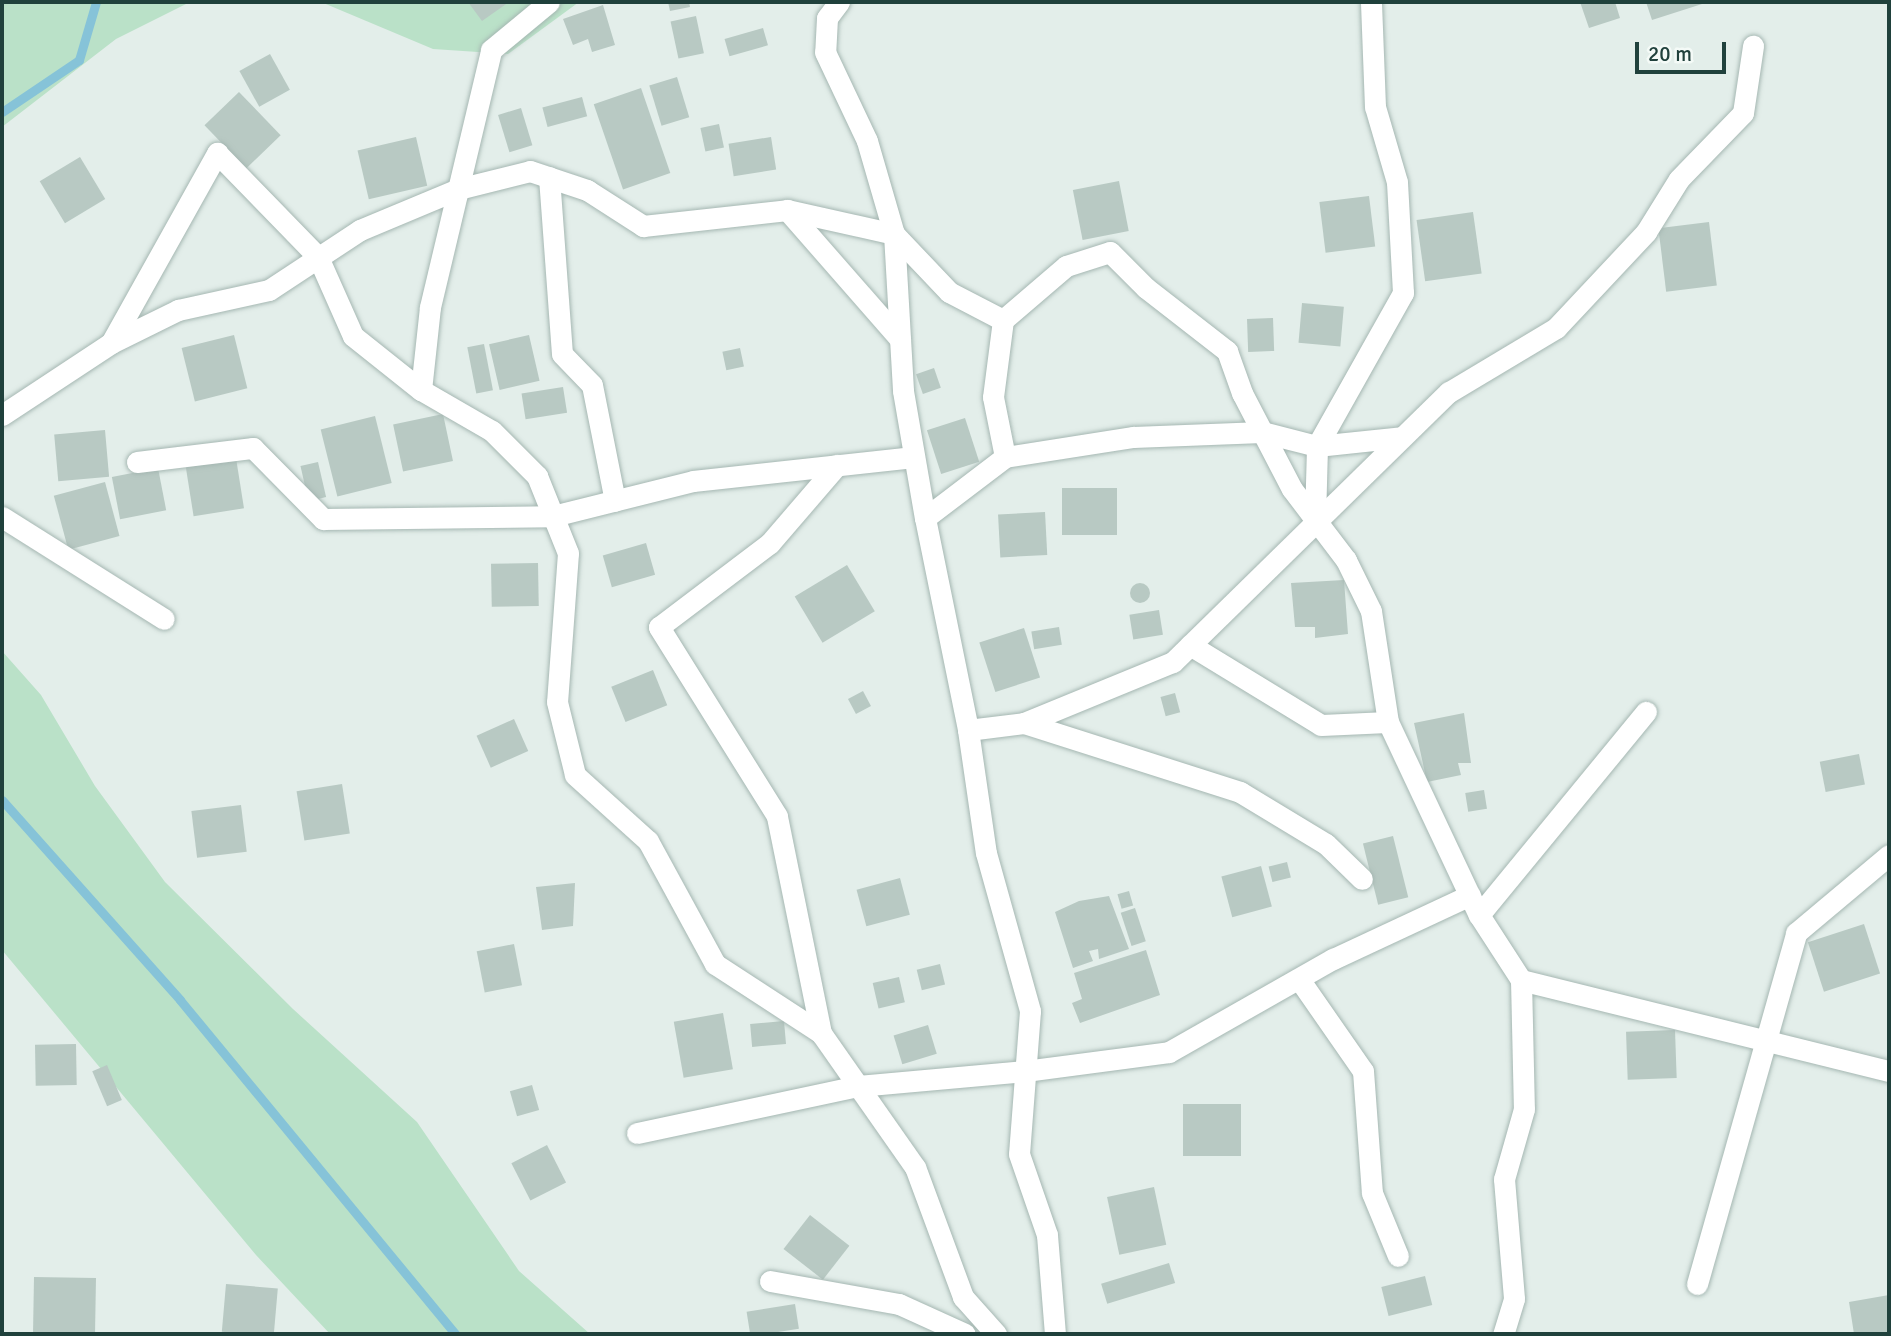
<!DOCTYPE html>
<style>
body{margin:0}
#map{position:relative;width:1891px;height:1336px;overflow:hidden;background:#e3eeea;font-family:Signika,sans-serif}
div>[style]{position:absolute}
[style*='--x']{left:calc(var(--x)*1px);top:calc(var(--y)*1px);width:calc(var(--w)*1px);rotate:calc(var(--a)*1deg)}
.green>*{inset:0;background:#bae1c8}
.stream>*{height:9px;margin:-4.5px;padding:0 4.5px;transform-origin:4.5px;border-radius:4.5px;background:#86c3d8}
.building>*{inset:0;background:#b8c9c3;transform-origin:0 0}
.round{border-radius:50%}
.roads{filter:drop-shadow(0 0 2px #a5b7b2) drop-shadow(0 0 2px #a5b7b2)}
.minor>*{height:21px;margin:-10.5px;padding:0 10.5px;transform-origin:10.5px;border-radius:10.5px;background:#fff}
span{translate:-50% -50%;white-space:nowrap;text-align:center;line-height:1.15;-webkit-text-stroke:5px #f4faf7;paint-order:stroke}
.frame{position:absolute;inset:0;border:4px solid #20413c;pointer-events:none}
.scale{position:absolute;left:1635px;top:42px;width:91px;height:32px;box-sizing:border-box;border:4px solid #20413c;border-top:0;padding-left:9px;font-size:21px;line-height:24px;white-space:nowrap;color:#20413c;-webkit-text-stroke:5px #f4faf7;paint-order:stroke}
</style>
<div id="map">
<div class="green">
<i style="clip-path:polygon(2px 2px,190px 2px,116px 39px,2px 127px)"></i>
<i style="clip-path:polygon(321px 2px,579px 2px,508px 54px,433px 49px)"></i>
<i style="clip-path:polygon(2px 651px,41px 695px,95px 786px,165px 882px,293px 1009px,417px 1122px,519px 1271px,590px 1334px,330px 1334px,256px 1255px,2px 950px)"></i>
</div>
<div class="stream">
<i style="--x:2;--y:112;--w:93;--a:-34"></i>
<i style="--x:79;--y:60;--w:60;--a:-73.7"></i>
<i style="--x:2;--y:800;--w:268;--a:48.3"></i>
<i style="--x:180;--y:1000;--w:433;--a:50.5"></i>
</div>
<div class="building">
<i style="clip-path:polygon(468px 2px,509px 2px,482px 21px)"></i>
<i style="clip-path:polygon(668px 2px,689px 2px,690px 7px,670px 11px)"></i>
<i style="clip-path:polygon(1580px 2px,1615px 2px,1620px 18px,1589px 28px)"></i>
<i style="clip-path:polygon(1646px 2px,1702px 2px,1702px 4px,1652px 20px)"></i>
<i style="clip-path:polygon(603px 5px,615px 45px,592px 52px,588px 39px,573px 45px,563px 19px)"></i>
<i style="left:696px;top:16px;width:38px;height:26px;rotate:78deg"></i>
<i style="left:763px;top:28px;width:18px;height:40px;rotate:74deg"></i>
<i style="left:270px;top:54px;width:41px;height:35px;rotate:61deg"></i>
<i style="left:677px;top:77px;width:42px;height:29px;rotate:73deg"></i>
<i style="left:641px;top:88px;width:90px;height:50px;rotate:71deg"></i>
<i style="left:239px;top:92px;width:60px;height:48px;rotate:46deg"></i>
<i style="left:582px;top:97px;width:20px;height:41px;rotate:75deg"></i>
<i style="left:521px;top:108px;width:39px;height:24px;rotate:73deg"></i>
<i style="left:719px;top:124px;width:24px;height:19px;rotate:78deg"></i>
<i style="left:416px;top:137px;width:50px;height:60px;rotate:77deg"></i>
<i style="left:771px;top:137px;width:33px;height:43px;rotate:81deg"></i>
<i style="left:80px;top:157px;width:49px;height:47px;rotate:59deg"></i>
<i style="left:1119px;top:181px;width:51px;height:47px;rotate:79deg"></i>
<i style="left:1369px;top:196px;width:51px;height:50px;rotate:83deg"></i>
<i style="left:1473px;top:212px;width:62px;height:57px;rotate:82deg"></i>
<i style="left:1709px;top:222px;width:64px;height:51px;rotate:83deg"></i>
<i style="left:1302px;top:303px;width:42px;height:40px;rotate:5deg"></i>
<i style="left:1273px;top:318px;width:33px;height:26px;rotate:88deg"></i>
<i style="left:234px;top:335px;width:55px;height:54px;rotate:76deg"></i>
<i style="left:529px;top:335px;width:47px;height:41px;rotate:77deg"></i>
<i style="left:484px;top:344px;width:47px;height:17px;rotate:79deg"></i>
<i style="left:740px;top:348px;width:19px;height:18px;rotate:78deg"></i>
<i style="left:934px;top:368px;width:21px;height:19px;rotate:71deg"></i>
<i style="left:563px;top:387px;width:26px;height:42px;rotate:81deg"></i>
<i style="left:443px;top:414px;width:48px;height:51px;rotate:78deg"></i>
<i style="left:375px;top:416px;width:69px;height:56px;rotate:76deg"></i>
<i style="left:965px;top:418px;width:46px;height:40px;rotate:72deg"></i>
<i style="left:105px;top:430px;width:47px;height:51px;rotate:85deg"></i>
<i style="left:236px;top:458px;width:51px;height:51px;rotate:81deg"></i>
<i style="left:318px;top:462px;width:36px;height:18px;rotate:77deg"></i>
<i style="left:158px;top:468px;width:43px;height:47px;rotate:79deg"></i>
<i style="left:105px;top:482px;width:56px;height:53px;rotate:75deg"></i>
<i style="left:1062px;top:488px;width:55px;height:47px"></i>
<i style="left:1045px;top:512px;width:43px;height:47px;rotate:87deg"></i>
<i style="left:646px;top:543px;width:33px;height:45px;rotate:74deg"></i>
<i style="left:538px;top:563px;width:43px;height:47px;rotate:89deg"></i>
<i style="left:847px;top:565px;width:54px;height:61px;rotate:59deg"></i>
<i style="clip-path:polygon(1344px 580px,1348px 634px,1315px 638px,1315px 627px,1295px 627px,1291px 583px)"></i>
<i class="round" style="left:1130px;top:583px;width:20px;height:20px"></i>
<i style="left:1159px;top:610px;width:25px;height:30px;rotate:81deg"></i>
<i style="left:1059px;top:627px;width:18px;height:28px;rotate:81deg"></i>
<i style="left:1024px;top:628px;width:52px;height:47px;rotate:72deg"></i>
<i style="left:653px;top:670px;width:38px;height:45px;rotate:68deg"></i>
<i style="left:863px;top:691px;width:17px;height:17px;rotate:62deg"></i>
<i style="left:1175px;top:693px;width:20px;height:15px;rotate:75deg"></i>
<i style="clip-path:polygon(1464px 713px,1471px 763px,1458px 763px,1461px 775px,1427px 782px,1414px 723px)"></i>
<i style="left:514px;top:719px;width:35px;height:41px;rotate:66deg"></i>
<i style="left:1859px;top:754px;width:31px;height:40px;rotate:79deg"></i>
<i style="left:342px;top:784px;width:50px;height:46px;rotate:81deg"></i>
<i style="left:1484px;top:790px;width:19px;height:19px;rotate:81deg"></i>
<i style="left:241px;top:805px;width:47px;height:50px;rotate:83deg"></i>
<i style="left:1393px;top:836px;width:63px;height:31px;rotate:76deg"></i>
<i style="left:1287px;top:862px;width:16px;height:19px;rotate:76deg"></i>
<i style="left:1261px;top:866px;width:42px;height:41px;rotate:75deg"></i>
<i style="left:900px;top:878px;width:38px;height:45px;rotate:75deg"></i>
<i style="clip-path:polygon(575px 883px,573px 926px,542px 930px,536px 887px)"></i>
<i style="left:1129px;top:891px;width:15px;height:12px;rotate:74deg"></i>
<i style="clip-path:polygon(1109px 896px,1129px 949px,1099px 959px,1098px 949px,1089px 951px,1093px 961px,1073px 968px,1055px 912px,1079px 901px)"></i>
<i style="left:1135px;top:908px;width:35px;height:15px;rotate:72deg"></i>
<i style="left:1864px;top:924px;width:52px;height:59px;rotate:72deg"></i>
<i style="left:514px;top:944px;width:42px;height:38px;rotate:79deg"></i>
<i style="clip-path:polygon(1146px 950px,1160px 995px,1080px 1023px,1072px 1003px,1082px 999px,1074px 973px)"></i>
<i style="left:940px;top:964px;width:21px;height:24px;rotate:76deg"></i>
<i style="left:899px;top:977px;width:26px;height:27px;rotate:77deg"></i>
<i style="left:723px;top:1013px;width:57px;height:50px;rotate:80deg"></i>
<i style="left:784px;top:1021px;width:23px;height:34px;rotate:85deg"></i>
<i style="left:928px;top:1025px;width:30px;height:36px;rotate:73deg"></i>
<i style="left:1675px;top:1030px;width:48px;height:49px;rotate:88deg"></i>
<i style="left:76px;top:1044px;width:41px;height:41px;rotate:89deg"></i>
<i style="left:107px;top:1065px;width:38px;height:16px;rotate:67deg"></i>
<i style="left:532px;top:1085px;width:26px;height:23px;rotate:74deg"></i>
<i style="left:1183px;top:1104px;width:58px;height:52px"></i>
<i style="left:547px;top:1145px;width:42px;height:40px;rotate:63deg"></i>
<i style="left:1154px;top:1187px;width:59px;height:48px;rotate:78deg"></i>
<i style="left:810px;top:1215px;width:50px;height:43px;rotate:38deg"></i>
<i style="left:1169px;top:1263px;width:21px;height:71px;rotate:73deg"></i>
<i style="left:1425px;top:1276px;width:30px;height:45px;rotate:76deg"></i>
<i style="left:34px;top:1277px;width:62px;height:57px;rotate:1deg"></i>
<i style="left:226px;top:1284px;width:52px;height:48px;rotate:5deg"></i>
<i style="clip-path:polygon(1889px 1295px,1889px 1332px,1854px 1334px,1849px 1302px)"></i>
<i style="left:795px;top:1304px;width:25px;height:49px;rotate:81deg"></i>
</div>
<div class="roads">
<div class="minor">
<i style="--x:839;--y:2;--w:20;--a:127"></i>
<i style="--x:827;--y:18;--w:34;--a:93"></i>
<i style="--x:825;--y:52;--w:98;--a:64.7"></i>
<i style="--x:867;--y:141;--w:97;--a:73.8"></i>
<i style="--x:894;--y:234;--w:157;--a:86.7"></i>
<i style="--x:903;--y:391;--w:129;--a:80.2"></i>
<i style="--x:925;--y:518;--w:216;--a:78.5"></i>
<i style="--x:968;--y:730;--w:124;--a:81.7"></i>
<i style="--x:986;--y:853;--w:164;--a:74.4"></i>
<i style="--x:1030;--y:1011;--w:143;--a:94.4"></i>
<i style="--x:1019;--y:1154;--w:86;--a:70.9"></i>
<i style="--x:1047;--y:1235;--w:99;--a:85.4"></i>
<i style="--x:549;--y:177;--w:177;--a:85.8"></i>
<i style="--x:562;--y:354;--w:43;--a:45.9"></i>
<i style="--x:592;--y:385;--w:118;--a:78.8"></i>
<i style="--x:787;--y:210;--w:171;--a:48.8"></i>
<i style="--x:111;--y:343;--w:218;--a:-60.8"></i>
<i style="--x:217;--y:153;--w:145;--a:45.8"></i>
<i style="--x:318;--y:257;--w:86;--a:66.1"></i>
<i style="--x:353;--y:336;--w:87;--a:38.5"></i>
<i style="--x:421;--y:390;--w:82;--a:30"></i>
<i style="--x:492;--y:431;--w:64;--a:45"></i>
<i style="--x:537;--y:476;--w:83;--a:68.1"></i>
<i style="--x:568;--y:553;--w:149;--a:94.2"></i>
<i style="--x:557;--y:702;--w:75;--a:76.1"></i>
<i style="--x:575;--y:775;--w:98;--a:42.1"></i>
<i style="--x:648;--y:841;--w:140;--a:61.4"></i>
<i style="--x:715;--y:964;--w:126;--a:33.1"></i>
<i style="--x:821;--y:1033;--w:164;--a:55"></i>
<i style="--x:915;--y:1167;--w:139;--a:69.7"></i>
<i style="--x:963;--y:1297;--w:50;--a:48.3"></i>
<i style="--x:421;--y:390;--w:83;--a:-83.8"></i>
<i style="--x:430;--y:307;--w:264;--a:-76.6"></i>
<i style="--x:491;--y:50;--w:75;--a:-39.6"></i>
<i style="--x:2;--y:415;--w:131;--a:-33.4"></i>
<i style="--x:111;--y:343;--w:75;--a:-26.2"></i>
<i style="--x:178;--y:310;--w:93;--a:-12.4"></i>
<i style="--x:269;--y:290;--w:109;--a:-33.4"></i>
<i style="--x:360;--y:230;--w:106;--a:-22.7"></i>
<i style="--x:458;--y:189;--w:74;--a:-14"></i>
<i style="--x:530;--y:171;--w:60;--a:18.4"></i>
<i style="--x:587;--y:190;--w:67;--a:32.7"></i>
<i style="--x:643;--y:226;--w:145;--a:-6.3"></i>
<i style="--x:787;--y:210;--w:110;--a:12.6"></i>
<i style="--x:894;--y:234;--w:80;--a:46.5"></i>
<i style="--x:949;--y:292;--w:61;--a:27.4"></i>
<i style="--x:1005;--y:457;--w:130;--a:-8.9"></i>
<i style="--x:1133;--y:437;--w:129;--a:-2.2"></i>
<i style="--x:1262;--y:432;--w:57;--a:14.3"></i>
<i style="--x:1317;--y:446;--w:85;--a:-6"></i>
<i style="--x:137;--y:462;--w:117;--a:-6.9"></i>
<i style="--x:253;--y:448;--w:100;--a:45.4"></i>
<i style="--x:323;--y:519;--w:230;--a:-0.7"></i>
<i style="--x:553;--y:516;--w:144;--a:-14"></i>
<i style="--x:693;--y:481;--w:222;--a:-6.2"></i>
<i style="--x:2;--y:517;--w:191;--a:32.2"></i>
<i style="--x:925;--y:518;--w:101;--a:-37.3"></i>
<i style="--x:1005;--y:457;--w:61;--a:-101.3"></i>
<i style="--x:993;--y:397;--w:78;--a:-82.6"></i>
<i style="--x:1003;--y:320;--w:83;--a:-40.6"></i>
<i style="--x:1066;--y:266;--w:46;--a:-17.7"></i>
<i style="--x:1110;--y:252;--w:51;--a:45"></i>
<i style="--x:1146;--y:288;--w:103;--a:37.9"></i>
<i style="--x:1227;--y:351;--w:45;--a:70.3"></i>
<i style="--x:1242;--y:393;--w:108;--a:62.5"></i>
<i style="--x:1292;--y:489;--w:89;--a:52.7"></i>
<i style="--x:1346;--y:560;--w:57;--a:63.9"></i>
<i style="--x:1371;--y:611;--w:112;--a:81.3"></i>
<i style="--x:1388;--y:722;--w:213;--a:64.8"></i>
<i style="--x:1479;--y:915;--w:77;--a:57.1"></i>
<i style="--x:1521;--y:980;--w:129;--a:88.7"></i>
<i style="--x:1524;--y:1109;--w:73;--a:105.9"></i>
<i style="--x:1504;--y:1179;--w:120;--a:85.2"></i>
<i style="--x:1514;--y:1299;--w:37;--a:107"></i>
<i style="--x:1315;--y:519;--w:73;--a:-88.4"></i>
<i style="--x:1317;--y:446;--w:176;--a:-60.7"></i>
<i style="--x:1403;--y:293;--w:111;--a:-93.1"></i>
<i style="--x:1397;--y:182;--w:78;--a:-106.3"></i>
<i style="--x:1375;--y:107;--w:105;--a:-92.2"></i>
<i style="--x:1190;--y:645;--w:153;--a:31.4"></i>
<i style="--x:1321;--y:725;--w:67;--a:-2.6"></i>
<i style="--x:1024;--y:723;--w:227;--a:17.7"></i>
<i style="--x:1240;--y:792;--w:100;--a:31.2"></i>
<i style="--x:1326;--y:844;--w:50;--a:44.2"></i>
<i style="--x:968;--y:730;--w:56;--a:-7.1"></i>
<i style="--x:1024;--y:723;--w:161;--a:-22.3"></i>
<i style="--x:1173;--y:662;--w:386;--a:-44.4"></i>
<i style="--x:1449;--y:392;--w:125;--a:-30.9"></i>
<i style="--x:1556;--y:328;--w:132;--a:-46.8"></i>
<i style="--x:1646;--y:232;--w:62;--a:-58.1"></i>
<i style="--x:1679;--y:179;--w:92;--a:-45.9"></i>
<i style="--x:1743;--y:113;--w:68;--a:-81.5"></i>
<i style="--x:1479;--y:915;--w:263;--a:-50.6"></i>
<i style="--x:1299;--y:979;--w:112;--a:55.2"></i>
<i style="--x:1363;--y:1071;--w:122;--a:85.8"></i>
<i style="--x:1372;--y:1193;--w:68;--a:67.6"></i>
<i style="--x:1521;--y:980;--w:379;--a:13.9"></i>
<i style="--x:821;--y:1033;--w:221;--a:-101.5"></i>
<i style="--x:777;--y:816;--w:223;--a:-122"></i>
<i style="--x:659;--y:627;--w:139;--a:-37.1"></i>
<i style="--x:770;--y:543;--w:103;--a:-49.3"></i>
<i style="--x:637;--y:1133;--w:226;--a:-12"></i>
<i style="--x:858;--y:1086;--w:168;--a:-5.1"></i>
<i style="--x:1025;--y:1071;--w:145;--a:-7.5"></i>
<i style="--x:1169;--y:1052;--w:189;--a:-29.6"></i>
<i style="--x:1333;--y:959;--w:151;--a:-25"></i>
<i style="--x:770;--y:1281;--w:131;--a:10.1"></i>
<i style="--x:899;--y:1304;--w:72;--a:24.4"></i>
<i style="--x:1697;--y:1284;--w:365;--a:-74.2"></i>
<i style="--x:1796;--y:933;--w:121;--a:-40"></i>
</div>
</div>
<div class="frame"></div>
<div class="scale">20 m</div>
</div>
